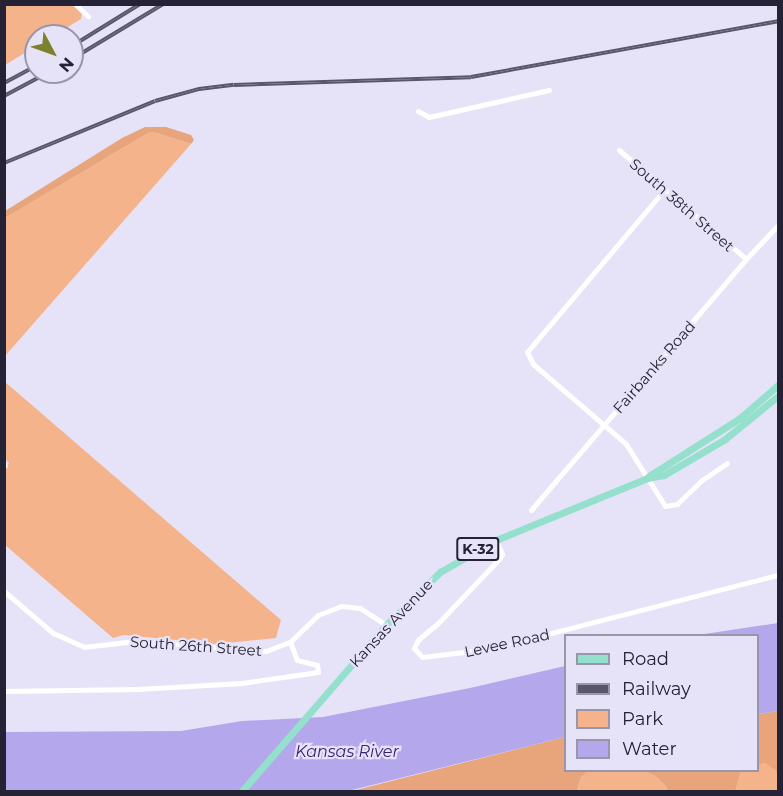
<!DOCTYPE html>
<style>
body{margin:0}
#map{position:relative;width:783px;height:796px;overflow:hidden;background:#e6e3f8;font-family:Montserrat,sans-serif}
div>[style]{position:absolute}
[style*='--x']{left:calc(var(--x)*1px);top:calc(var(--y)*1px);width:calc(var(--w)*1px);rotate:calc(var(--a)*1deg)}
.green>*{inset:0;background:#f4b38b}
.forest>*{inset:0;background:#e8a57b}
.water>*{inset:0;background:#b4a7eb}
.minor>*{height:5px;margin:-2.5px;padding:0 2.5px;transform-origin:2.5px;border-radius:2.5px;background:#fff}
.major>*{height:7px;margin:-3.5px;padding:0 3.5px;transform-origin:3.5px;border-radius:3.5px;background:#95e0cc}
.rail>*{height:4px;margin-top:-2px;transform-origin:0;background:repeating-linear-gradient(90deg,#e6e3f8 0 4.5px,#5a566a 0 9px);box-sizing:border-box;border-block:2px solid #5a566a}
span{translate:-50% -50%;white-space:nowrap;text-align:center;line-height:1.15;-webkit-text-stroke:4.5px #e6e3f8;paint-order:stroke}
.shield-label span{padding:2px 4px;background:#e6e3f8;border:2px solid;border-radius:4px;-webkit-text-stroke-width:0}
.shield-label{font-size:14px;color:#262235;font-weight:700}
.street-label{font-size:15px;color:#262235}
.water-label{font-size:16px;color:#39206e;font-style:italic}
.frame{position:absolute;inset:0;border:6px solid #262235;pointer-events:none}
.legend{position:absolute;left:564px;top:634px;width:195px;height:138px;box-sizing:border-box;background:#e6e3f8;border:2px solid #9996aa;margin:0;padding:8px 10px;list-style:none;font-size:18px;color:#262235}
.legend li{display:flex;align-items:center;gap:12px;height:30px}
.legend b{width:30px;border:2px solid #9996aa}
.north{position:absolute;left:24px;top:24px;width:60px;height:60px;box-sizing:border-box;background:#e6e3f8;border:2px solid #9996aa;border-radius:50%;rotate:131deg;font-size:16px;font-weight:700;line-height:24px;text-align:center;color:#262235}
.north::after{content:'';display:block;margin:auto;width:21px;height:27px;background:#7b812c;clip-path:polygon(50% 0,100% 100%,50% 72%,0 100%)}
</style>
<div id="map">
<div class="green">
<i style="clip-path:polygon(68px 4px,74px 5px,82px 12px,81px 19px,53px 36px,36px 36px,36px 46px,5px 65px,4px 5px)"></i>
<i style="clip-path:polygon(154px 132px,191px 144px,5px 356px,5px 218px,148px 133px)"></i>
<i style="clip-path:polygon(4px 381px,281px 620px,276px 638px,217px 644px,124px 635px,113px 638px,5px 545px,5px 469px,9px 463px,5px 459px)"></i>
<i style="clip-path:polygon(765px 763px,778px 773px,778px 791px,735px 792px,741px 771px,758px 770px,758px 765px)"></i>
<i style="clip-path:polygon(588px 770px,642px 771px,654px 775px,666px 786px,667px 791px,577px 792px,581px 777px)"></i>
</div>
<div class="forest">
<i style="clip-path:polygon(145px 127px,166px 127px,191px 135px,194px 140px,191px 144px,154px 132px,148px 133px,5px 218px,5px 211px,122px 138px)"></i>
<i style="clip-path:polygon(778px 711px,778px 773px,765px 763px,758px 765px,758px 714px)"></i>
<i style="clip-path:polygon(565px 737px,566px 770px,588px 771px,581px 777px,577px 791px,348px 792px)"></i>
<i style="clip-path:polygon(642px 771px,741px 771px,735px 792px,667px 791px,666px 786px,654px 775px)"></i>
</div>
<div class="water">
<i style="clip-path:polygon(778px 623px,778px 711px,758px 714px,758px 636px,698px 635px)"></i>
<i style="clip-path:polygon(565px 666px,565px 737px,348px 791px,5px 791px,4px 732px,181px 731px,242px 721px,323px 717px,470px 688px)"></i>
</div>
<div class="minor">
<i style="--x:75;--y:4;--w:18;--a:43"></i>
<i style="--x:418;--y:111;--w:13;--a:29"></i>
<i style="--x:429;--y:117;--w:123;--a:-12.7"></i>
<i style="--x:619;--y:150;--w:167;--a:40.6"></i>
<i style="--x:664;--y:190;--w:212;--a:130.2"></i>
<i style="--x:527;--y:352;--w:13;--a:63"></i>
<i style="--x:533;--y:364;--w:123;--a:40.7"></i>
<i style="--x:626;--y:444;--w:73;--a:57.8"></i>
<i style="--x:665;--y:506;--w:12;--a:-9"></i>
<i style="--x:677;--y:504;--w:35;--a:-44"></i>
<i style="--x:702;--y:480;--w:30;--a:-34"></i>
<i style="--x:4;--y:465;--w:1;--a:45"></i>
<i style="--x:531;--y:510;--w:330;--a:-49.4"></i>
<i style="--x:746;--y:259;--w:47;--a:-46.7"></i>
<i style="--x:496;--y:540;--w:15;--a:67"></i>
<i style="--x:502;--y:554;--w:4;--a:117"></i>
<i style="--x:500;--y:558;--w:90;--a:133.6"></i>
<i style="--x:438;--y:623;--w:26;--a:140"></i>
<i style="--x:418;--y:640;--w:9;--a:117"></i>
<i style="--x:414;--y:648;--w:12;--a:48"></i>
<i style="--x:422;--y:657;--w:67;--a:-6.8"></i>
<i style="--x:489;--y:649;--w:298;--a:-14.4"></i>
<i style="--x:4;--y:591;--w:65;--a:40.6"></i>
<i style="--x:53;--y:633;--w:34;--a:24"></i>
<i style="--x:84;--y:647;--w:51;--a:-6.7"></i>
<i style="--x:135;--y:641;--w:131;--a:4.4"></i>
<i style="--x:266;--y:651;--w:26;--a:-21"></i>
<i style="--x:290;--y:642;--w:39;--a:-44"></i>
<i style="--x:318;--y:615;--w:25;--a:-21"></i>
<i style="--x:341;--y:606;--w:19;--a:6"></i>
<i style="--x:360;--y:608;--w:31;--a:33"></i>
<i style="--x:4;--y:691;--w:134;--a:-0.9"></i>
<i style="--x:138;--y:689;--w:104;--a:-3.3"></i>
<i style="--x:242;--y:683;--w:77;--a:-8.2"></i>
<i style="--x:318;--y:672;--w:7;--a:-98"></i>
<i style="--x:317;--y:665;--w:21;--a:-166"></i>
<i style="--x:297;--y:660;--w:19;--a:-111"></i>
</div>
<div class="major">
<i style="--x:649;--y:476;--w:108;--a:-32.5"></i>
<i style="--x:740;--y:418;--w:50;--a:-41"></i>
<i style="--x:241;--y:792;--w:221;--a:-49"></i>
<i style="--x:386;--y:625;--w:76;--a:-44.5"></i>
<i style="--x:440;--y:572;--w:64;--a:-29.7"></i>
<i style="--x:496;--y:540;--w:163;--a:-22.3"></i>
<i style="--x:647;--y:478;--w:17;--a:-10"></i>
<i style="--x:664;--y:475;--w:71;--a:-30.5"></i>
<i style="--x:725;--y:439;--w:68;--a:-39.1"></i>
</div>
<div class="rail">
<i style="--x:72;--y:46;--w:80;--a:-31.7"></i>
<i style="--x:72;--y:59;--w:106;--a:-31.1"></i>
<i style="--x:4;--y:83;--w:36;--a:-28"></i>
<i style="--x:4;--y:96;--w:51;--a:-28.1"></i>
<i style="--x:4;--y:163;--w:163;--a:-22.3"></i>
<i style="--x:155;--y:101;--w:46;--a:-15.3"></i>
<i style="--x:199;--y:89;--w:35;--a:-7"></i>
<i style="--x:234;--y:85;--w:237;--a:-1.9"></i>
<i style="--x:471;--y:77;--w:312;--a:-10.3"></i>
</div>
<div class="shield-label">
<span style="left:478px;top:549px">K-32</span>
</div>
<div class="street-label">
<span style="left:682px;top:205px;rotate:41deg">South 38th Street</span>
<span style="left:654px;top:367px;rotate:-49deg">Fairbanks Road</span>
<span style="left:391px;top:623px;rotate:-47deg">Kansas Avenue</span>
<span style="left:507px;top:643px;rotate:-12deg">Levee Road</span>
<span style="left:196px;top:646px;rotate:4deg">South 26th Street</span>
</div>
<div class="water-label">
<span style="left:347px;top:752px">Kansas River</span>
</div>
<div class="frame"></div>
<ul class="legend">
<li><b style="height:8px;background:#95e0cc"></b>Road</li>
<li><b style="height:8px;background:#5a566a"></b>Railway</li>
<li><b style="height:16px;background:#f4b38b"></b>Park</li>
<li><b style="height:16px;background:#b4a7eb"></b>Water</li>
</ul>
<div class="north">N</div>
</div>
